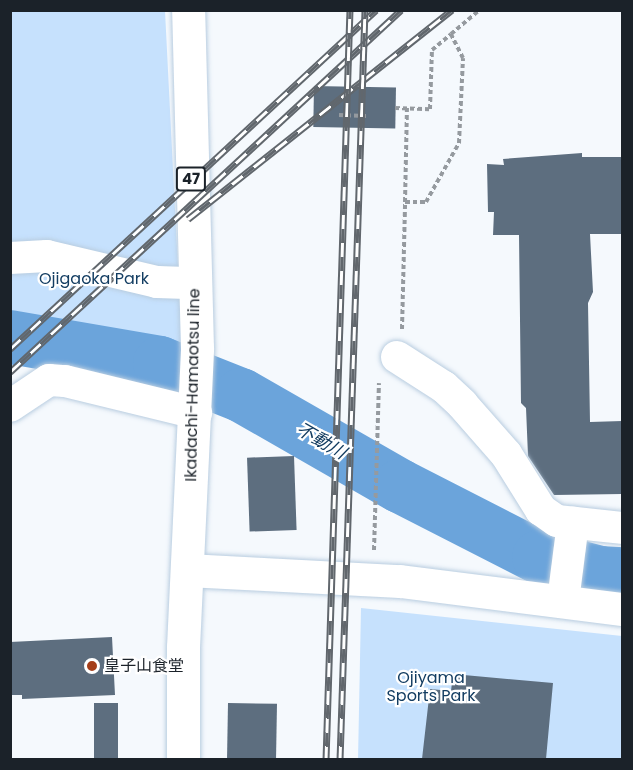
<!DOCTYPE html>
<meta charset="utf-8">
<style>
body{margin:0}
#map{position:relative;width:633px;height:770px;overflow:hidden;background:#f5f9fd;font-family:Poppins,"Noto Sans JP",sans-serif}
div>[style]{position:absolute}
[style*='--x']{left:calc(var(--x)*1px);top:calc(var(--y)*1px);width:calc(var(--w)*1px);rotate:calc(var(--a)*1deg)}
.green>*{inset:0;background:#c6e1fd}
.river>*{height:54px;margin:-27px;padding:0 27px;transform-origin:27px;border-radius:27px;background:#6ba4db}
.building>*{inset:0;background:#5d6e7f;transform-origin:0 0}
.path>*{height:4px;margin-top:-2px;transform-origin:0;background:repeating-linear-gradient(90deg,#959a9f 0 4.5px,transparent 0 7.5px)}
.roads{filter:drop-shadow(0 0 2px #b9cde0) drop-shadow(0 0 2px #b9cde0)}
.street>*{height:32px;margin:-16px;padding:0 16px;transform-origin:16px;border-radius:16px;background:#fff}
.secondary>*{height:33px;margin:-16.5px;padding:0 16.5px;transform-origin:16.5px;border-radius:16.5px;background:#fff}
.primary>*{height:33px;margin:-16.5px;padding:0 16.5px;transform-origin:16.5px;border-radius:16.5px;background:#fff}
.rail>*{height:7px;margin-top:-3.5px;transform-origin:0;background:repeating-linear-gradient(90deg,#fff 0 14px,#61676d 0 28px);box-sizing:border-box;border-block:2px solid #61676d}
.dots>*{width:16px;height:16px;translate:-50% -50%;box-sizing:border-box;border:3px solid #fff;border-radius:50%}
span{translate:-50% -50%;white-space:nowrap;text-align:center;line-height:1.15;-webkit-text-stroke:4.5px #fff;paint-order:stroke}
.shield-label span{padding:2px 4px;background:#fff;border:2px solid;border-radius:4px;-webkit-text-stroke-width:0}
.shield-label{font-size:15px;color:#1b2229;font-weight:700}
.park-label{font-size:16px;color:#133d62}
.street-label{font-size:16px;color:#1b2229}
.poi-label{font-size:16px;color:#1b2229}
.left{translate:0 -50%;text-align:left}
.water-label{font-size:18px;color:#103a5f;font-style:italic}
.frame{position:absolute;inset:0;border:12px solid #1b2229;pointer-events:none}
</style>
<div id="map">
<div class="green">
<i style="clip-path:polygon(10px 11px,165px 11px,184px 388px,59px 359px,11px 366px)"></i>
<i style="clip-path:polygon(361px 608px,622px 636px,622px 759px,358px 760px)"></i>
</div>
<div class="river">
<i style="--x:10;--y:337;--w:152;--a:9.8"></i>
<i style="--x:160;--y:363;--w:87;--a:21.6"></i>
<i style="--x:241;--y:395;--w:183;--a:29.8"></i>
<i style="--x:400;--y:486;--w:156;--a:27.1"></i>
<i style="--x:539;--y:557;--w:63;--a:14.7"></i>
<i style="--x:600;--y:573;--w:22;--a:3"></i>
</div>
<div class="building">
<i style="left:314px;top:86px;width:82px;height:41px;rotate:1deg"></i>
<i style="clip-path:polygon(582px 153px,582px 157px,622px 157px,622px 234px,590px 234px,593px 292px,588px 303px,590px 422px,622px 421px,622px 494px,554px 495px,528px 456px,526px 408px,521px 403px,519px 235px,493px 235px,494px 212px,488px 212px,487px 164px,504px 165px,503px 159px)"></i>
<i style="left:294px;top:456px;width:74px;height:47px;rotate:88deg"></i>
<i style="clip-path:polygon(112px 637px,115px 695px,22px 699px,22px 695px,10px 695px,10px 642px)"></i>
<i style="clip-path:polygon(453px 674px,553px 683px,546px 759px,422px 759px,430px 689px,451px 691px)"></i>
<i style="left:94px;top:703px;width:24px;height:55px"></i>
<i style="left:228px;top:703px;width:49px;height:56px;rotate:1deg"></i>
</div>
<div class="path">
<i style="--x:395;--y:108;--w:35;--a:2"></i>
<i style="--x:430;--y:109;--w:59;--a:-88.1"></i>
<i style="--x:432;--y:50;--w:25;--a:-40"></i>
<i style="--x:339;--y:115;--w:27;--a:2"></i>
<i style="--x:405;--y:202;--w:94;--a:-88.8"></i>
<i style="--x:402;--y:329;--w:127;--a:-88.6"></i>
<i style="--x:405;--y:202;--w:21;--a:0"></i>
<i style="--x:426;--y:202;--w:68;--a:-60.8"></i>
<i style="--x:459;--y:143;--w:85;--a:-87.3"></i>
<i style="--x:463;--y:58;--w:27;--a:-117"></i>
<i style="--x:451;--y:34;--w:38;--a:-40"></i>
<i style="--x:374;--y:550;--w:167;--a:-88.3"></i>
</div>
<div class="roads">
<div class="street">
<i style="--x:10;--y:258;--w:37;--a:-3"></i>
<i style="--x:47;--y:256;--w:113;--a:13.3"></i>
<i style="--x:157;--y:282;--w:38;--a:2"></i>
<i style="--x:397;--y:357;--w:56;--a:32.6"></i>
<i style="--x:444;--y:387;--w:25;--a:43"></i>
<i style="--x:462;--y:404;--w:67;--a:48.7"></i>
<i style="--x:506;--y:454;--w:66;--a:58"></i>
<i style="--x:541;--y:510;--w:19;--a:35"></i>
<i style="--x:557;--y:521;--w:65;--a:6.1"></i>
<i style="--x:10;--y:406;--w:47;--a:-33.7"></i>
<i style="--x:49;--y:380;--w:16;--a:4"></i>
<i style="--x:65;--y:381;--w:135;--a:13.7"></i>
<i style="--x:563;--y:601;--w:79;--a:-82.7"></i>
</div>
<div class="secondary">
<i style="--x:187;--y:570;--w:213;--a:3"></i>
<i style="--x:400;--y:581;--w:224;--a:7.2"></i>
</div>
<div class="primary">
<i style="--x:183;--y:760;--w:113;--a:-90"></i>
<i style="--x:183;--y:647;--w:299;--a:-87.3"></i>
<i style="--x:197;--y:348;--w:338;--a:-91.5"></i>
</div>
</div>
<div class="rail">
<i style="--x:188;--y:219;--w:337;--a:-38.4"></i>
<i style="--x:10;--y:349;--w:499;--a:-42.8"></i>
<i style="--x:10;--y:372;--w:533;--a:-42.79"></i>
<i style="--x:326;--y:760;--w:750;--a:-88.17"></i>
<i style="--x:340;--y:760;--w:750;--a:-88.09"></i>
</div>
<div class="dots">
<i style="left:92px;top:666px;background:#a43e19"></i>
</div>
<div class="shield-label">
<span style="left:191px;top:179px">47</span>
</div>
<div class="park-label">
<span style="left:94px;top:279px">Ojigaoka Park</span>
<span style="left:431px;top:687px">Ojiyama<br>Sports Park</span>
</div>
<div class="street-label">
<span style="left:193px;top:385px;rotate:-89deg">Ikadachi-Hamaotsu line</span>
</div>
<div class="poi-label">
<span class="left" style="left:104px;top:666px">皇子山食堂</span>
</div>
<div class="water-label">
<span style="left:321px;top:441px;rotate:30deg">不動川</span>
</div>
<div class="frame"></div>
</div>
